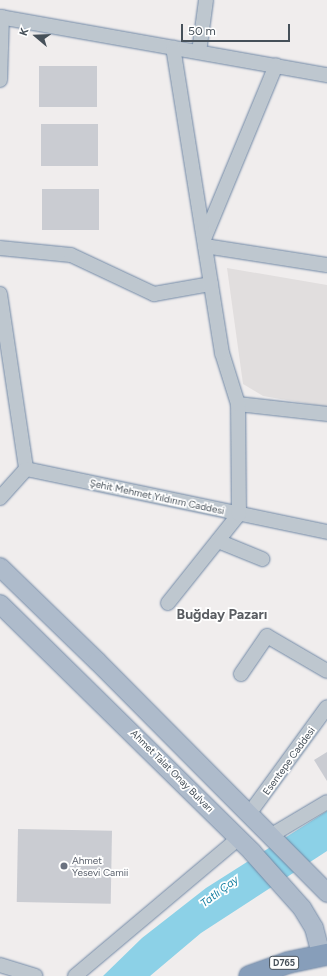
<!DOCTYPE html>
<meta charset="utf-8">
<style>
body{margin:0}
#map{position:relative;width:327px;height:976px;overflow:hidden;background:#f0eded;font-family:Figtree,sans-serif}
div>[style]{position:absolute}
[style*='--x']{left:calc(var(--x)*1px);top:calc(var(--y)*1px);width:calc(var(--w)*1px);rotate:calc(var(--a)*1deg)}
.education>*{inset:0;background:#e1dede}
.water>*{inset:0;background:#8cd1e7}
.building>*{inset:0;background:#caccd2;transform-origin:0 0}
.roads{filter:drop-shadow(0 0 1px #7289a6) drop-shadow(0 0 1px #7289a6)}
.minor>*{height:14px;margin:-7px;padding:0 7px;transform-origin:7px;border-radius:7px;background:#bec7cf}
.major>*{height:18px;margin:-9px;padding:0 9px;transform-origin:9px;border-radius:9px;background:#aebbcb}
.highway>*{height:21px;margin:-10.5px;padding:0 10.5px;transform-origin:10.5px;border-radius:10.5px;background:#879eba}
.dots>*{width:11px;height:11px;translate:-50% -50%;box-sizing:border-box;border:2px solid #fff;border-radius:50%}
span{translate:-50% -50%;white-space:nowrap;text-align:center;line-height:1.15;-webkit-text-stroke:3.5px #fff;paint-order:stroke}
.shield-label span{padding:1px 3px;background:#fff;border:1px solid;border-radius:3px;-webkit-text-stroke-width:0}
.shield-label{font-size:9px;color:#465059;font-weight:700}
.street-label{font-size:10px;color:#465059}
.worship-label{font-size:10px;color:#5b616d}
.left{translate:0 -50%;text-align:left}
.water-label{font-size:11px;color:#137ea0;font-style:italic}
.district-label{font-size:14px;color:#5a5d62;font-weight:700}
.north{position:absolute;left:16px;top:16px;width:40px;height:40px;-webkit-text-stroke:3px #fff;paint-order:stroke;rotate:289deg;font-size:11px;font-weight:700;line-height:16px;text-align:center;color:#465059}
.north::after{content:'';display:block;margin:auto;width:14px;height:18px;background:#465059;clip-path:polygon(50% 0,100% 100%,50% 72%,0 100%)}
.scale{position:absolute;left:181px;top:24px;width:109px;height:18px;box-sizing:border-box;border:2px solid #465059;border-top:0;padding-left:5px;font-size:12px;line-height:14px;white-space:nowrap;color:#465059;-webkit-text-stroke:3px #fff;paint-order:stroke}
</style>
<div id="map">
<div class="education">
<i style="clip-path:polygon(227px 268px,327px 285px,327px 407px,263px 396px,243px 384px)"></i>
</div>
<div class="water">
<i style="clip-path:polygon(327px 811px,327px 851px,201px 933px,150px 976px,103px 976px,142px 938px,206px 888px)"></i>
</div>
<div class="building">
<i style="left:97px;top:66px;width:41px;height:58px;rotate:90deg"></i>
<i style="left:98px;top:124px;width:42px;height:57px;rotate:90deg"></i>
<i style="left:99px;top:189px;width:41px;height:57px;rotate:90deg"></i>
<i style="clip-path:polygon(327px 752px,327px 781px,314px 760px)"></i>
<i style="left:18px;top:829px;width:94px;height:73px;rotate:1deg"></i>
</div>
<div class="roads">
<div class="minor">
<i style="--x:0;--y:17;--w:332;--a:10.1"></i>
<i style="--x:199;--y:52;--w:52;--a:-82.3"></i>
<i style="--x:0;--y:80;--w:63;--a:-88.2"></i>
<i style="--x:204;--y:239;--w:188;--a:-67.5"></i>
<i style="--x:205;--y:246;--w:123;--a:8.9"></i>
<i style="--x:0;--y:248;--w:71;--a:5.6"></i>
<i style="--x:71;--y:255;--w:92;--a:25.2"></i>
<i style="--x:154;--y:294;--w:58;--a:-10"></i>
<i style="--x:0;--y:294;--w:177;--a:81.5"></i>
<i style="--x:238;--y:404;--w:90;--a:6.4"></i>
<i style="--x:0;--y:498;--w:39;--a:-48"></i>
<i style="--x:26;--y:469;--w:308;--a:11.8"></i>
<i style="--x:218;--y:541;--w:48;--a:22.2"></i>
<i style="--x:168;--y:603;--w:114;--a:-51.4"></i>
<i style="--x:239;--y:514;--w:110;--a:-90.5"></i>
<i style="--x:238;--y:404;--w:53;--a:-107.4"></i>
<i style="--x:222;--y:353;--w:309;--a:-99.1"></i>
<i style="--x:241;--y:674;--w:46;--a:-55.6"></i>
<i style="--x:267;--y:636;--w:69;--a:30.3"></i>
<i style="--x:249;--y:814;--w:132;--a:-53.9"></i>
<i style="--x:270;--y:836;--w:66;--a:-30.8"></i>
<i style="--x:0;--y:965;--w:37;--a:17"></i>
<i style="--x:75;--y:976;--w:214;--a:-40.1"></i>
</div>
<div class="major">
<i style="--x:0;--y:567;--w:135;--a:44.1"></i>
<i style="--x:97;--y:661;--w:327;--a:45.2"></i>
<i style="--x:0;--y:604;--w:354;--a:44.5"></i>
<i style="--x:252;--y:852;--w:75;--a:48.2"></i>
<i style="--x:302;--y:908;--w:23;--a:59"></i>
<i style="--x:314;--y:928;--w:27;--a:75"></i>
</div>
<div class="highway">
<i style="--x:249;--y:976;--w:41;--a:-19.7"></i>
<i style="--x:288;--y:962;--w:40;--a:-12"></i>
</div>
</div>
<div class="dots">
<i style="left:64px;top:866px;background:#6b7280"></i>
</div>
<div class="shield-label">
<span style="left:284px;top:963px">D765</span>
</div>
<div class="street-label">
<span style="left:157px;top:497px;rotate:12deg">Şehit Mehmet Yıldırım Caddesi</span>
<span style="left:289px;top:761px;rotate:-54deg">Esentepe Caddesi</span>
<span style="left:172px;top:771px;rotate:45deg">Ahmet Talat Onay Bulvarı</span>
</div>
<div class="worship-label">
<span class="left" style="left:72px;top:866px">Ahmet<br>Yesevi Camii</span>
</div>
<div class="water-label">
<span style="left:220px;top:892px;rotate:-37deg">Tatlı Çay</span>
</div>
<div class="district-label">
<span style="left:222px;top:615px">Buğday Pazarı</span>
</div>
<div class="north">K</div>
<div class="scale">50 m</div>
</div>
